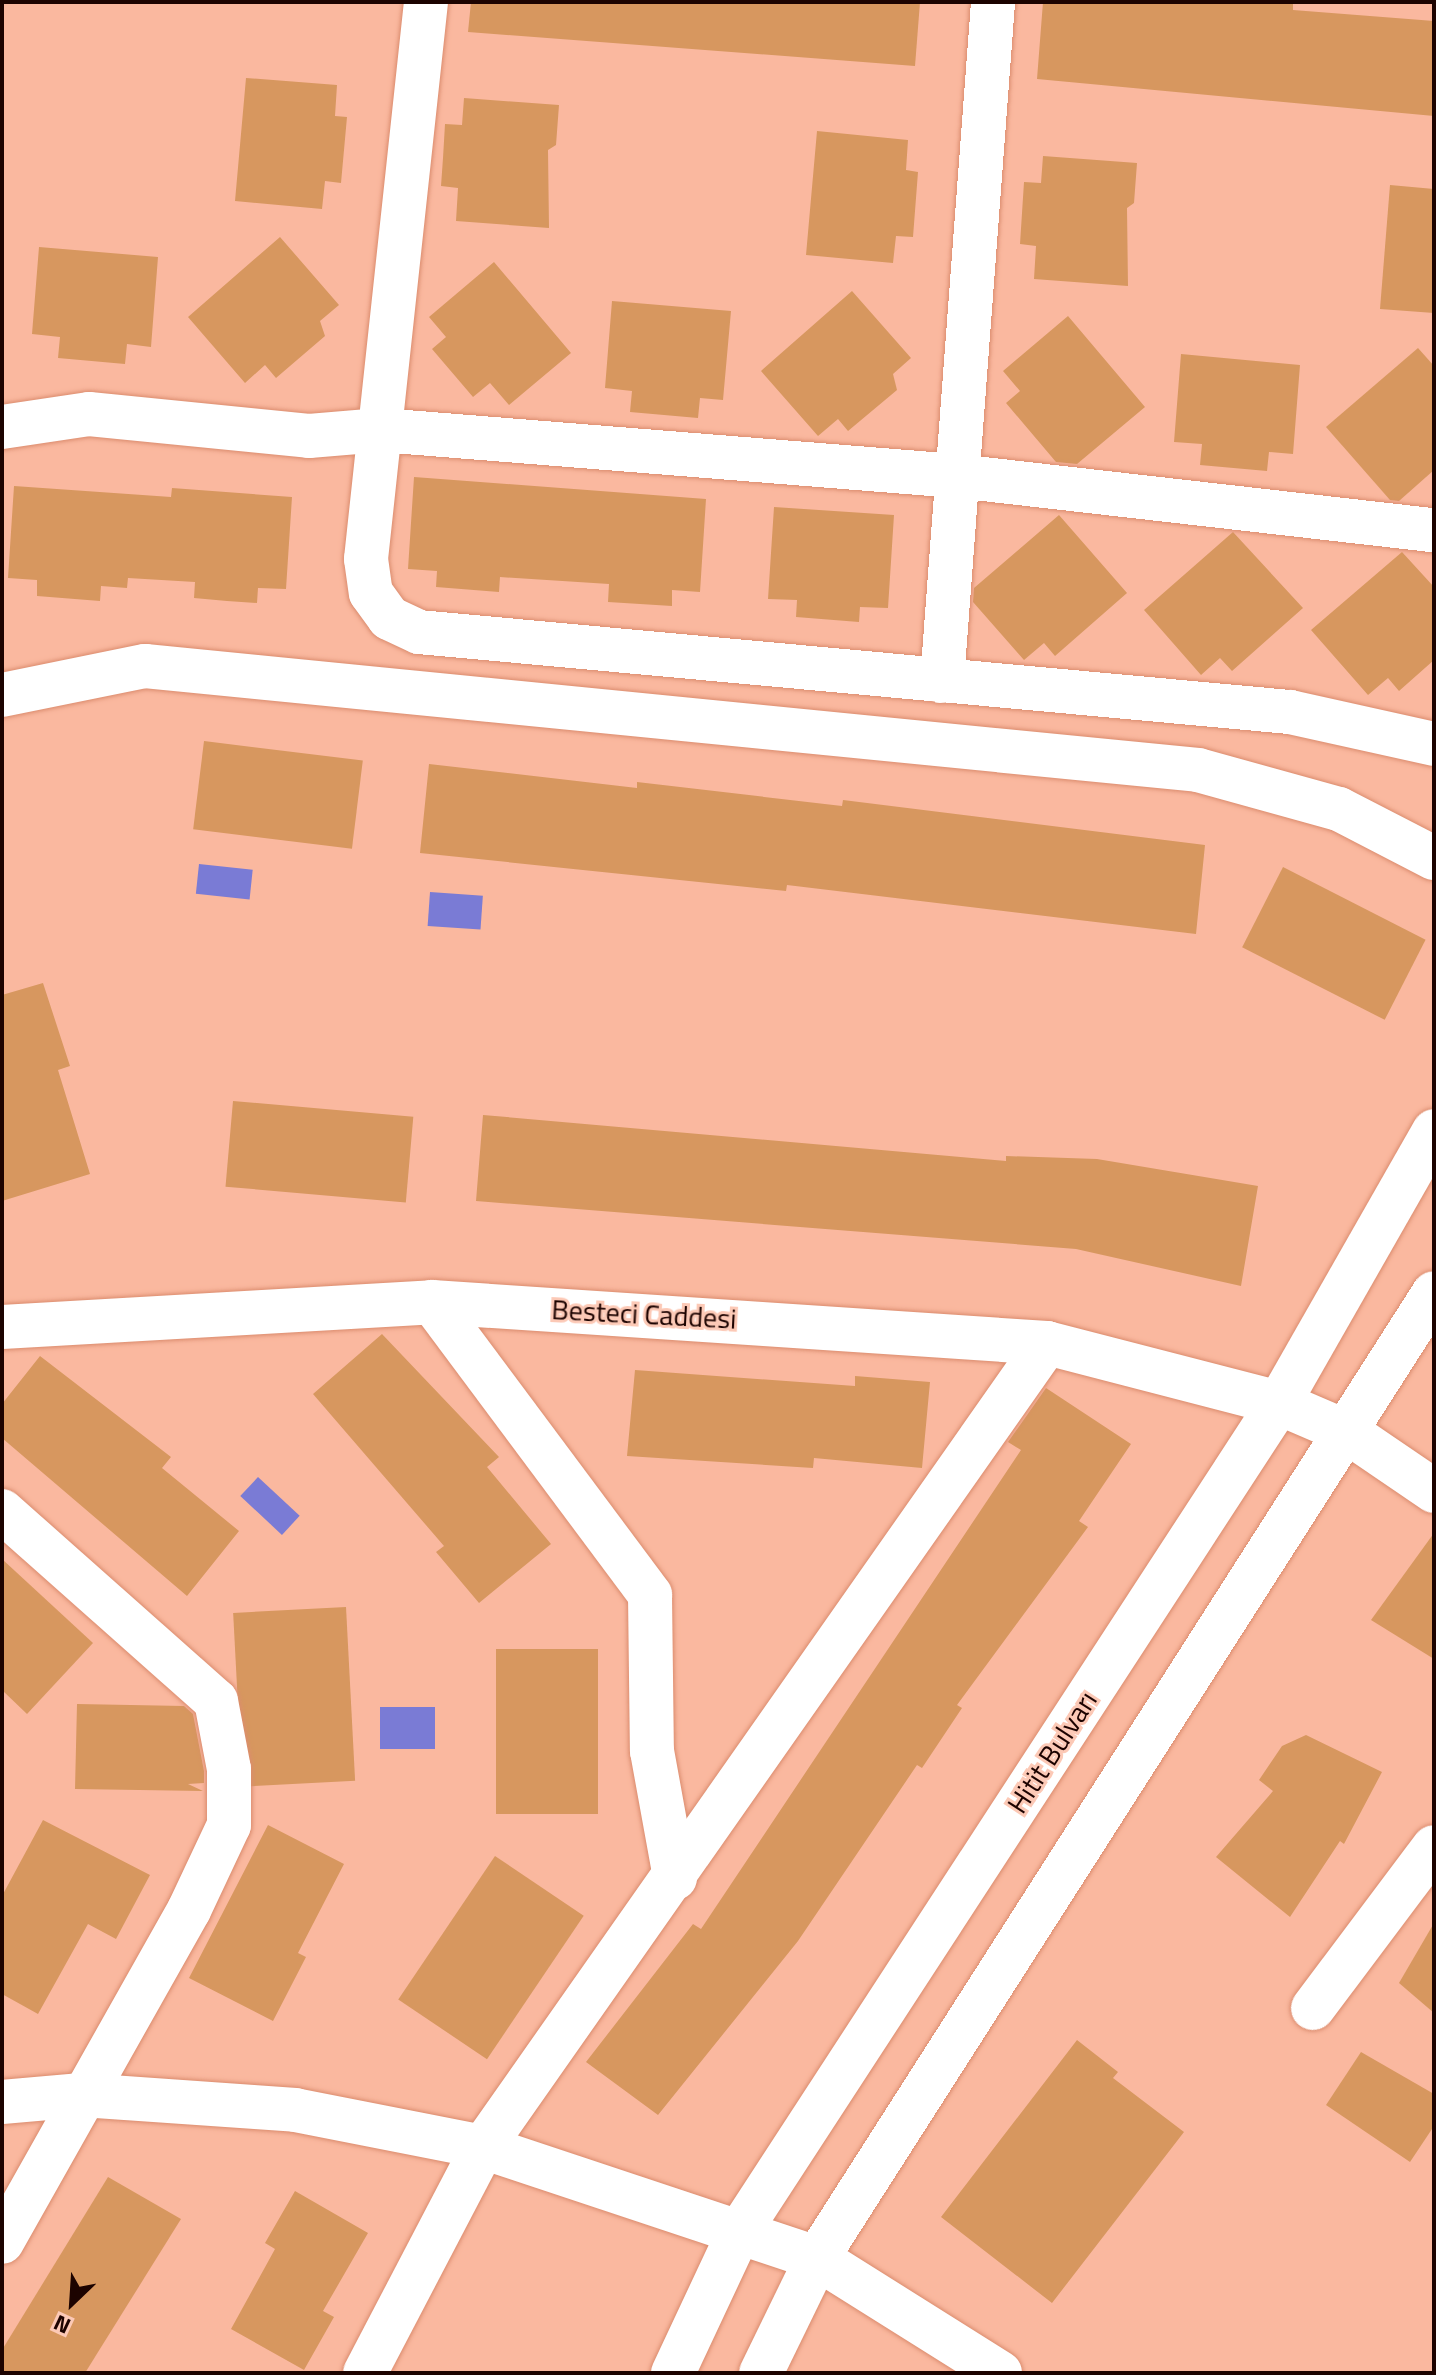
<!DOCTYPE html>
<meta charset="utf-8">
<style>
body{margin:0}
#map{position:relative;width:1436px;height:2375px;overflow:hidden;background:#fab89f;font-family:"Titillium Web",sans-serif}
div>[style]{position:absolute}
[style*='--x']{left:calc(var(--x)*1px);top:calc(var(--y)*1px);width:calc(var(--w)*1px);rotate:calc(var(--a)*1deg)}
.water>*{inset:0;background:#7a7bd5;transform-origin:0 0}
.building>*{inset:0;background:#d7975f;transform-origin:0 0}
.roads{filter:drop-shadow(0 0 2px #db8c6e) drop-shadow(0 0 2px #db8c6e)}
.minor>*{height:44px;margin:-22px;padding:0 22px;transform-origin:22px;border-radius:22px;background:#fff}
span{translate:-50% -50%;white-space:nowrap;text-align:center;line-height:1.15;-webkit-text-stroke:6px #fcc9b6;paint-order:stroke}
.street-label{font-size:28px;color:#1c0300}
.frame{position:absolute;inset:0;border:4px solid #1c0300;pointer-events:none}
.north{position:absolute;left:32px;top:2263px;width:80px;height:80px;-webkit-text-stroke:6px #fcc9b6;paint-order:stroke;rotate:205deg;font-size:22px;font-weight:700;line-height:32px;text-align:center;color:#1c0300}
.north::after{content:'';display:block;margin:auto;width:28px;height:36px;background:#1c0300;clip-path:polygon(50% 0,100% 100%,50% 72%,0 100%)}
</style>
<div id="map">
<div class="water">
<i style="left:199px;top:864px;width:54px;height:30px;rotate:6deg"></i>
<i style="left:430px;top:892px;width:53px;height:34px;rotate:4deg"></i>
<i style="left:258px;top:1477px;width:57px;height:26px;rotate:43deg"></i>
<i style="left:435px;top:1707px;width:42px;height:55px;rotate:90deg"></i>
</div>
<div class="building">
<i style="clip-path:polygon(471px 2px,920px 2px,915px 66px,468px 32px)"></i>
<i style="clip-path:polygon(1043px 2px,1293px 2px,1293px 10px,1434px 21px,1434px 116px,1037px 79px)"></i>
<i style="clip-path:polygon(246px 78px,337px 85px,335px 116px,347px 117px,341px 183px,325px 181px,322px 209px,235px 201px)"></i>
<i style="clip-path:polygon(464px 98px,559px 105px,556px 145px,548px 150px,549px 228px,456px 221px,458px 188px,441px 186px,443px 158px,445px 124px,462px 125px)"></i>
<i style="clip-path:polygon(817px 131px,908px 140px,906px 170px,918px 172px,913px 237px,896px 236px,893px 263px,806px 255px)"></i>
<i style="clip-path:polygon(1043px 156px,1137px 163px,1134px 203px,1127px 208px,1128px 286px,1034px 279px,1036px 246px,1020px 244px,1024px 182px,1041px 183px)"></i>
<i style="clip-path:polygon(1390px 185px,1434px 189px,1434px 313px,1380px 309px)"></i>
<i style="clip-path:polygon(280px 237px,339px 305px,320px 321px,325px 336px,276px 378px,265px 365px,245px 383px,188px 317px)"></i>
<i style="clip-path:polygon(39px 247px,158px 257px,151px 347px,127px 344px,125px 364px,58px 358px,60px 337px,32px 334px)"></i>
<i style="clip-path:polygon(494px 262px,571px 353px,509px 405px,490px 383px,473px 397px,432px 349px,446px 337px,429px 317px)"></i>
<i style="clip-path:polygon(852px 291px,911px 358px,893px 374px,897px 390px,848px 431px,838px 419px,818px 436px,761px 371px)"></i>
<i style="clip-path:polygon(612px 301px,731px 311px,723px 400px,700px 398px,698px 418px,630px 412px,632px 391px,605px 388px)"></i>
<i style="clip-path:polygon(1068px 316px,1145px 407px,1077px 464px,1056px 462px,1006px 403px,1020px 391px,1003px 371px)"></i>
<i style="clip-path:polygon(1418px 348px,1434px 366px,1434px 470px,1399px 501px,1390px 500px,1326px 427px)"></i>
<i style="clip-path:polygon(1181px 354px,1300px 365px,1293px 454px,1269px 452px,1267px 471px,1200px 465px,1202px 444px,1174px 442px)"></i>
<i style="clip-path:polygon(414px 477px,706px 499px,700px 592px,672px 590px,672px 606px,608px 602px,609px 584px,500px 577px,499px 592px,436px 587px,437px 571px,408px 569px)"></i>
<i style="clip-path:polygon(14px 486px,171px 497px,172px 488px,292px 497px,286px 589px,258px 588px,257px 603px,227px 601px,194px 598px,195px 582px,128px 578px,127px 588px,101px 586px,100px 601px,37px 596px,37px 580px,8px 578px)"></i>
<i style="clip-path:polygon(774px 507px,894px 515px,888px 608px,860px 607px,859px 622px,796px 617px,797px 600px,768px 599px)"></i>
<i style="clip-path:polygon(1059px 515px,1127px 593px,1055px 656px,1044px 643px,1024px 660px,973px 602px,974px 588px)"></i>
<i style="clip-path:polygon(1233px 532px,1303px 608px,1232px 671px,1220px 658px,1201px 675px,1144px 610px)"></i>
<i style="clip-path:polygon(1402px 552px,1434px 587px,1434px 660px,1399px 691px,1388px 678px,1368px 695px,1311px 630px)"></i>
<i style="left:204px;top:741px;width:160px;height:89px;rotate:7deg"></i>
<i style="clip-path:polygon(429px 764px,637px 788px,637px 782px,842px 806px,843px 800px,1205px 845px,1196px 934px,787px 885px,786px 891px,420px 853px)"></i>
<i style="left:1283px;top:867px;width:160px;height:90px;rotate:27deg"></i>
<i style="clip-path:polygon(43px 983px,70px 1066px,58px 1070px,90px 1174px,2px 1201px,2px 995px)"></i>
<i style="left:233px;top:1101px;width:181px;height:86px;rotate:5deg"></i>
<i style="clip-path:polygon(483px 1115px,1006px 1161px,1006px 1156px,1097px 1159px,1258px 1186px,1241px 1286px,1076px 1249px,476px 1201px)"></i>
<i style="clip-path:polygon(382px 1334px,499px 1457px,487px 1467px,551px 1544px,479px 1603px,436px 1552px,444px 1546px,313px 1394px)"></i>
<i style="clip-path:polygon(40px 1356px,171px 1457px,162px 1468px,239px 1531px,187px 1596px,2px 1438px,2px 1404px)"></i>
<i style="clip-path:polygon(635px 1370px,855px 1386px,855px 1376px,930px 1382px,922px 1468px,814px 1458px,813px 1468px,627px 1456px)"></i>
<i style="clip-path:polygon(1046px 1388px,1131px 1444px,1079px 1521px,1088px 1527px,957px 1705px,962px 1708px,922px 1768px,917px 1765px,798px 1941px,658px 2115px,586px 2062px,693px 1924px,701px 1929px,1021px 1450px,1008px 1442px)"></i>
<i style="clip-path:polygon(1434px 1533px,1434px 1659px,1371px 1620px)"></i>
<i style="clip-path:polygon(2px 1559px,93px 1643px,27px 1714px,2px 1690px)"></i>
<i style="left:346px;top:1607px;width:174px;height:113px;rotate:87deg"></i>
<i style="left:496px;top:1649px;width:102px;height:165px"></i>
<i style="clip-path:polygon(77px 1704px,184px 1706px,193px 1714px,204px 1771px,204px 1783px,188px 1784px,203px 1791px,75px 1789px)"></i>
<i style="clip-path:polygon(1306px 1735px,1382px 1772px,1344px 1844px,1340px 1841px,1290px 1917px,1216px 1857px,1273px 1791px,1259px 1780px,1282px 1746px)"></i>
<i style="clip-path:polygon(43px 1820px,150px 1875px,116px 1939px,88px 1924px,38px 2014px,2px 1994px,2px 1896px)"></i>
<i style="clip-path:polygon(268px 1825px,344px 1864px,298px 1953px,306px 1957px,273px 2021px,189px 1978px)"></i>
<i style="left:495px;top:1856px;width:107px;height:173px;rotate:34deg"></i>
<i style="clip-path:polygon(1434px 1923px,1434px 2013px,1399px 1983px)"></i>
<i style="clip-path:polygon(1077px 2040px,1118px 2072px,1113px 2078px,1184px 2132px,1052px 2303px,941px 2217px)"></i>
<i style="clip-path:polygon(1361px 2052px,1434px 2094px,1434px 2126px,1410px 2162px,1326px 2105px)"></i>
<i style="clip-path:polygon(108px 2177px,181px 2219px,85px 2373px,2px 2373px,2px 2350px)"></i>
<i style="clip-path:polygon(295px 2191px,368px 2233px,323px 2311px,334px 2317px,304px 2370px,231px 2329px,275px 2249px,265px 2243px)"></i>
</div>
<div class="roads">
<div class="minor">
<i style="--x:426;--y:2;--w:560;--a:96.15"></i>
<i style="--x:366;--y:559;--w:34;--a:82"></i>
<i style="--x:371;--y:593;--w:31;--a:54"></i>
<i style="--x:389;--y:618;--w:33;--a:25"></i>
<i style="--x:419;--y:632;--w:875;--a:5.25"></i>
<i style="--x:1290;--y:712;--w:148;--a:12.5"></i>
<i style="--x:2;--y:427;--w:88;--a:-8.5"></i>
<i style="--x:89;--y:414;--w:221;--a:5.7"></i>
<i style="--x:309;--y:436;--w:72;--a:-4.8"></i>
<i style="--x:381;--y:430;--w:578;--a:4.57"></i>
<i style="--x:957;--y:476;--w:480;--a:6.5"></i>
<i style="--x:942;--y:681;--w:681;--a:-85.7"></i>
<i style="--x:2;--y:695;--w:146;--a:-11.5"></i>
<i style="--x:145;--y:666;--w:1058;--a:5.64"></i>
<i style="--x:1198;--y:770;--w:146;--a:15.5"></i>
<i style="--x:1339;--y:809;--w:107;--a:27.3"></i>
<i style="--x:432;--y:1302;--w:365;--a:53.3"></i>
<i style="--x:650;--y:1595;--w:156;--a:89.3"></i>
<i style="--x:652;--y:1751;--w:129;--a:79.7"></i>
<i style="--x:2;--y:1327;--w:431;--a:-3.3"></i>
<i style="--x:432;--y:1302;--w:616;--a:3.81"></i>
<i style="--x:1047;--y:1343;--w:240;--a:14.5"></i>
<i style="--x:1279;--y:1403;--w:76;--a:23.2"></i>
<i style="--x:1349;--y:1433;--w:103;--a:34.3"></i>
<i style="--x:2;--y:1511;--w:286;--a:41.6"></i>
<i style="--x:216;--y:1701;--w:69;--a:79.2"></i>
<i style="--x:229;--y:1769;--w:56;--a:90"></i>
<i style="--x:229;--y:1825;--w:94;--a:115.2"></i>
<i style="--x:189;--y:1910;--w:381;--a:119.4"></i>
<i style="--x:1313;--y:2008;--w:201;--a:-53.1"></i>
<i style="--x:2;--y:2102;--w:80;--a:-5"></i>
<i style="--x:82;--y:2095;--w:214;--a:4"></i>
<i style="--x:295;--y:2110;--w:192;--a:11.1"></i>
<i style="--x:483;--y:2147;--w:352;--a:18.4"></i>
<i style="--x:817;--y:2258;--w:216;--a:32.1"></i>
<i style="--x:365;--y:2373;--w:255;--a:-62.4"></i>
<i style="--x:483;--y:2147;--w:982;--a:-54.95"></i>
<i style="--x:673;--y:2373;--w:156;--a:-64.9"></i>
<i style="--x:739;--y:2232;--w:989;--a:-56.92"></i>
<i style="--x:1279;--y:1403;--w:313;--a:-60.3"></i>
<i style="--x:761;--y:2373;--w:128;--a:-64"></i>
<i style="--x:817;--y:2258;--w:1145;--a:-57.41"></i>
</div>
</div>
<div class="street-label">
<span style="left:644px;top:1314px;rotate:3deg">Besteci Caddesi</span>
<span style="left:1052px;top:1752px;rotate:-57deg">Hitit Bulvarı</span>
</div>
<div class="frame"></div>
<div class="north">N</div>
</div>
